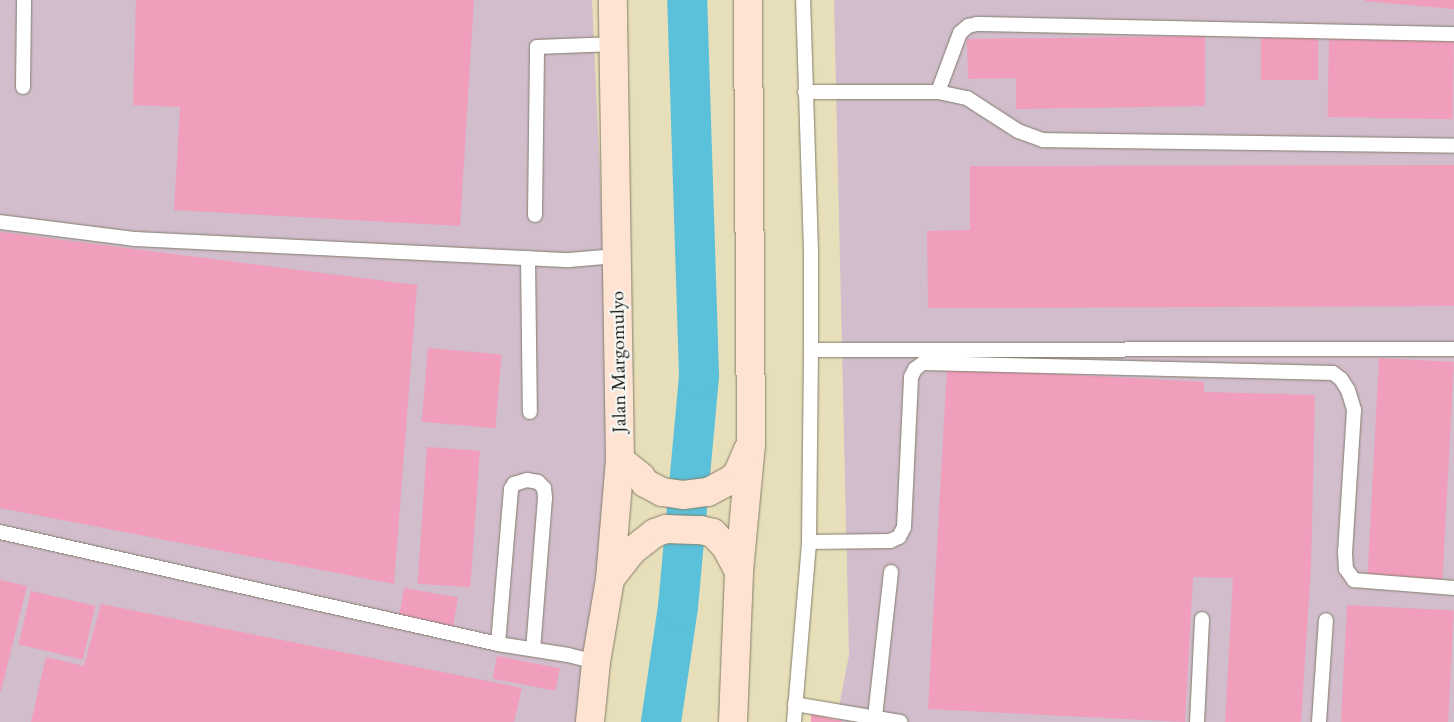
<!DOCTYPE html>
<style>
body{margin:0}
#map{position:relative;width:1454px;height:722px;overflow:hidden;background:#e7dfb9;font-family:"EB Garamond",serif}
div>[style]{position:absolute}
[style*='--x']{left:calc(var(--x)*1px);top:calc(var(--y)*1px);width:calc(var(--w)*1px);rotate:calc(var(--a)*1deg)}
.industrial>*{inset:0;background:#d1bdcc}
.river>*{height:40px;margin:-20px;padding:0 20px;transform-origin:20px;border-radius:20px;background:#5bc0d9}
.building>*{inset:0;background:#f09ebc;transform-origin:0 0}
.roads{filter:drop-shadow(0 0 1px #827e6a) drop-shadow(0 0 1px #827e6a)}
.lane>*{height:14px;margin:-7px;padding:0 7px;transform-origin:7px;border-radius:7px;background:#fff}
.secondary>*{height:28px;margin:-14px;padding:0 14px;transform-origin:14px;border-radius:14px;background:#fee3d2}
span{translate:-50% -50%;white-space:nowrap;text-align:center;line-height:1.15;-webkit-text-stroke:4.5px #f6f6f2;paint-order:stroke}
.street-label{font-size:20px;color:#1c1c1c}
</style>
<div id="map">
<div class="industrial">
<i style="clip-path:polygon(0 0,592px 0,610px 395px,594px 666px,586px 722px,0 722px)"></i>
<i style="clip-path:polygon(834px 0,1454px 0,1454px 722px,836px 722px,849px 655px)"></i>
</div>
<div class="river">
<i style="--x:661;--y:722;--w:116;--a:-81.6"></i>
<i style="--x:678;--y:607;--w:233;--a:-84.8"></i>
<i style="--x:699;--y:375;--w:375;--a:-91.8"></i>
</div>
<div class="building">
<i style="clip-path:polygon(136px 0,474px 0,460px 226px,174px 210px,180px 107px,133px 105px)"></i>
<i style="clip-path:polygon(1365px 0,1454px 0,1454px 9px,1365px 1px)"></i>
<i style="left:1329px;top:35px;width:125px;height:82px;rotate:1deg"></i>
<i style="clip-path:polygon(1205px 36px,1205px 106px,1016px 109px,1016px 78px,968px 79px,967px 39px)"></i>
<i style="left:1261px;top:38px;width:57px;height:42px"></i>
<i style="clip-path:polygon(1454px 165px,1454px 306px,928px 308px,927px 231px,970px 230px,970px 166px)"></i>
<i style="clip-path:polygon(0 232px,417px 285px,394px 584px,0 508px)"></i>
<i style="left:428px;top:348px;width:74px;height:74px;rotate:5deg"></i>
<i style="left:1379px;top:358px;width:75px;height:218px;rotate:3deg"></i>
<i style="clip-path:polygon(947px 368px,1204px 382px,1204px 392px,1315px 395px,1311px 567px,1301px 722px,1225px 722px,1233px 578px,1193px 577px,1185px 722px,928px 709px)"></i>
<i style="left:427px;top:447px;width:53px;height:137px;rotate:4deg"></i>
<i style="clip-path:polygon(0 580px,27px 586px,1px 691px,0 691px)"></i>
<i style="left:404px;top:588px;width:55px;height:31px;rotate:10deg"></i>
<i style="left:31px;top:591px;width:66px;height:55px;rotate:13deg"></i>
<i style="clip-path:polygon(101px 604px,522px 688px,514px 722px,31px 722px,46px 657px,84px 666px)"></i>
<i style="left:1347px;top:605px;width:107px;height:117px;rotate:3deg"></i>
<i style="left:497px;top:656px;width:64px;height:23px;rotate:11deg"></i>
<i style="clip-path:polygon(811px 714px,842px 721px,842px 722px,811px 722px)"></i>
</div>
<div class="roads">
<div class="lane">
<i style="--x:23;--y:87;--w:87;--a:-89.3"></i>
<i style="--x:805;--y:92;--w:133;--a:0"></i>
<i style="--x:938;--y:92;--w:30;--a:12"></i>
<i style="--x:967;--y:98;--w:61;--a:32.9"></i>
<i style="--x:1018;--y:131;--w:27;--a:20"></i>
<i style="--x:1043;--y:140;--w:411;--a:0.8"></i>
<i style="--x:938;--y:92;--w:63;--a:-69.6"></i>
<i style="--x:960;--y:33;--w:11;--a:-41"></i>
<i style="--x:968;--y:26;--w:9;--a:-13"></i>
<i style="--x:977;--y:24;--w:477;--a:1.2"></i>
<i style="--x:535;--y:215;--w:168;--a:-89.3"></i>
<i style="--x:537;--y:47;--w:78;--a:-2.2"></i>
<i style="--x:0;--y:222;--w:136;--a:7.2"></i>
<i style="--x:135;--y:239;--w:435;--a:2.8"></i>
<i style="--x:569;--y:260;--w:48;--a:-4.8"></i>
<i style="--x:528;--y:258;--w:154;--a:89.3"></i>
<i style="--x:811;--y:350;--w:643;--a:-0.09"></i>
<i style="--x:0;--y:532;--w:510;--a:12.67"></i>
<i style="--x:498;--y:644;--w:71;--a:8.9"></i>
<i style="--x:568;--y:655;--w:29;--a:14"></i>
<i style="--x:809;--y:542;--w:81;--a:-0.7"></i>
<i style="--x:890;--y:541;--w:10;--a:-24"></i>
<i style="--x:899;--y:537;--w:11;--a:-63"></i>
<i style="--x:904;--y:527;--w:150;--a:-87.3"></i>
<i style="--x:911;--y:377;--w:9;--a:-63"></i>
<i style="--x:915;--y:369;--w:10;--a:-37"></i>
<i style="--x:923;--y:363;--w:410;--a:1.4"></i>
<i style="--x:1333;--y:373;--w:10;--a:37"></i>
<i style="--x:1341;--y:379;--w:13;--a:58"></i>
<i style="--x:1348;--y:390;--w:21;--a:73"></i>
<i style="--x:1354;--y:410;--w:142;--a:93.6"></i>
<i style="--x:1345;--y:552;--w:17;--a:87"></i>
<i style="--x:1346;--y:569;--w:14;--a:54"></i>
<i style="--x:1354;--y:580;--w:100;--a:4.6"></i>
<i style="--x:498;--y:644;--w:156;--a:-85.2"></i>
<i style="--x:511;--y:489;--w:6;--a:-59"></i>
<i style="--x:514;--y:484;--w:14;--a:-17"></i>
<i style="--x:527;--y:480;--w:11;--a:10"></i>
<i style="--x:538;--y:482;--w:8;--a:45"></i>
<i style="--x:544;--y:488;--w:10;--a:84"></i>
<i style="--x:545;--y:498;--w:151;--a:94.5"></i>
<i style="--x:795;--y:704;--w:107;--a:9.7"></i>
<i style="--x:875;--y:717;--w:146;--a:-83.7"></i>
<i style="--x:794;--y:722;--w:181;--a:-85.2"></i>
<i style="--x:809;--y:542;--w:192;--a:-89.4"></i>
<i style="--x:811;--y:350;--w:99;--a:-90"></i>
<i style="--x:811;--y:251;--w:251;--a:-91.8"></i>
<i style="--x:1197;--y:722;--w:103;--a:-87.2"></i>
<i style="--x:1319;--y:722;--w:102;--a:-86.1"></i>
</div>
<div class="secondary">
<i style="--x:620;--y:460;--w:27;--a:39"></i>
<i style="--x:641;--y:477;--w:7;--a:56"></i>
<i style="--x:645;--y:483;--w:19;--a:28"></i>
<i style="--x:662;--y:492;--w:21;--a:8"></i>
<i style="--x:683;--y:495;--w:25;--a:-7"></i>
<i style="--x:708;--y:492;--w:27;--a:-28"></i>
<i style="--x:732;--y:479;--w:8;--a:-45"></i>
<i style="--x:738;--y:473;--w:25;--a:-67"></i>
<i style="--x:610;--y:579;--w:37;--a:-52"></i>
<i style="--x:633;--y:550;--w:28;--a:-38"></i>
<i style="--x:655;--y:533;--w:12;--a:-20"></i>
<i style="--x:666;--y:529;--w:35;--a:2"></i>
<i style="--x:701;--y:530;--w:12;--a:14"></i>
<i style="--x:713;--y:533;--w:19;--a:47"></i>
<i style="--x:726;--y:547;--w:27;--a:62"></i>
<i style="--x:590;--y:722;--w:60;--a:-84.3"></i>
<i style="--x:596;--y:662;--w:84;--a:-80.4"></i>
<i style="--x:610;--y:579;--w:119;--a:-85.2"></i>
<i style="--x:620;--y:460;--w:460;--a:-90.9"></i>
<i style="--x:733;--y:722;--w:151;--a:-87.7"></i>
<i style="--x:739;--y:571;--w:127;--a:-84.6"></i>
<i style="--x:751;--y:445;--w:445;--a:-90.4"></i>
</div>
</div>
<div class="street-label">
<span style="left:618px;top:362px;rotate:-91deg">Jalan Margomulyo</span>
</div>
</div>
